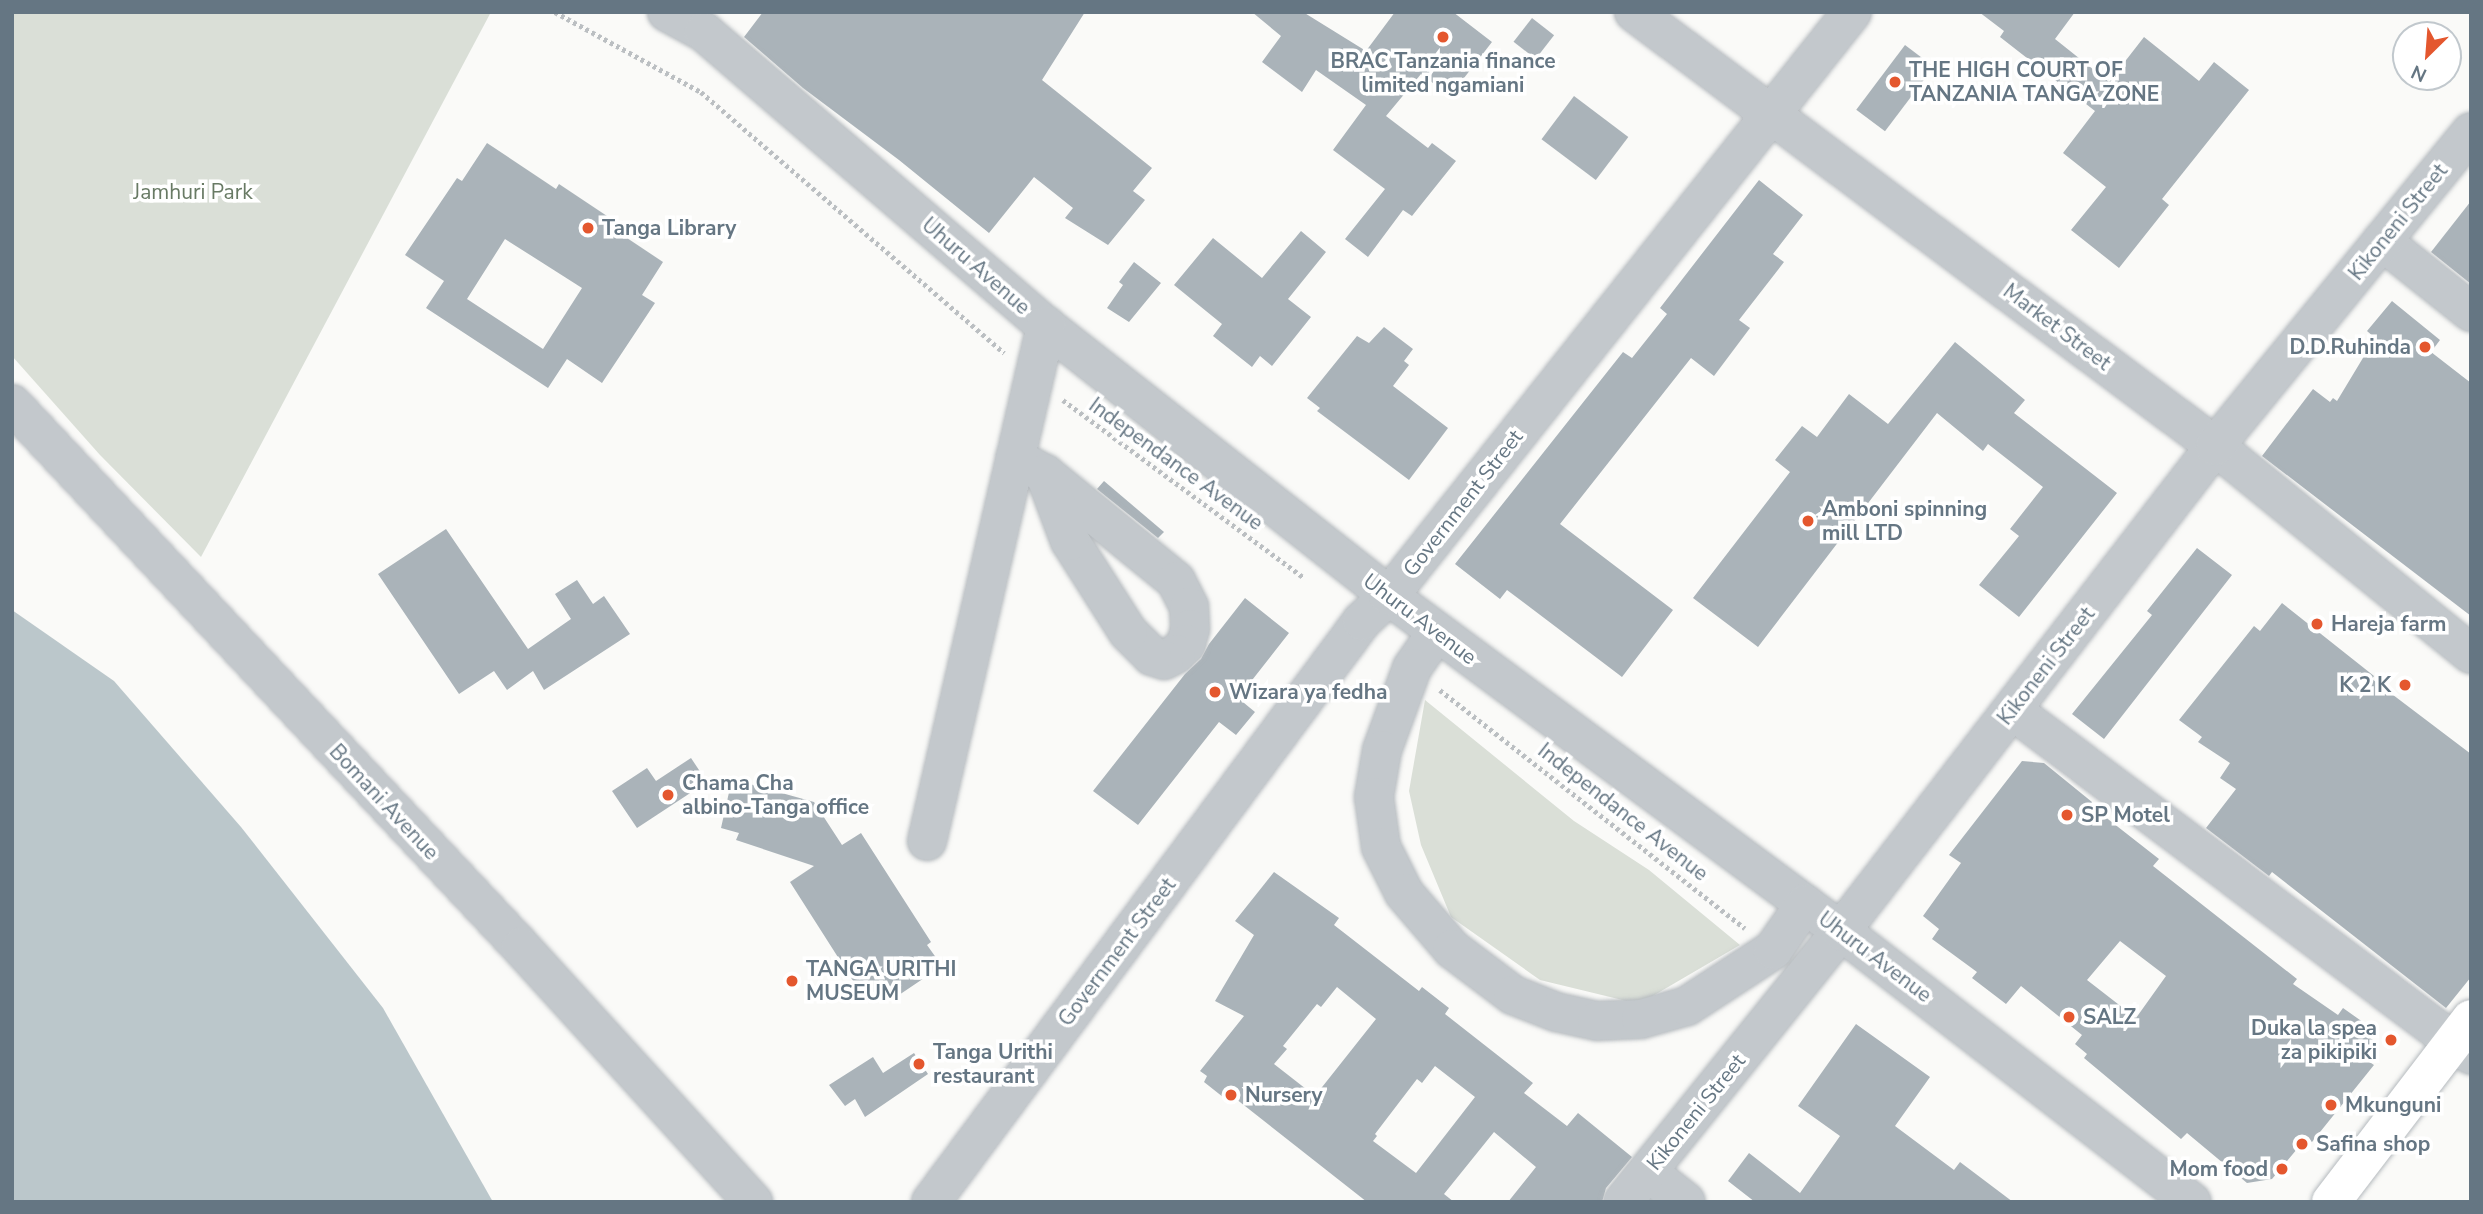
<!DOCTYPE html>
<style>
body{margin:0}
#map{position:relative;width:2483px;height:1214px;overflow:hidden;background:#fafaf8;font-family:"Nunito Sans",sans-serif}
div>[style]{position:absolute}
[style*='--x']{left:calc(var(--x)*1px);top:calc(var(--y)*1px);width:calc(var(--w)*1px);rotate:calc(var(--a)*1deg)}
.green>*{inset:0;background:#dadfd7}
.water>*{inset:0;background:#bbc7cb}
.building>*{inset:0;background:#aab3b9;transform-origin:0 0}
.path>*{height:4.5px;margin-top:-2.25px;transform-origin:0;background:repeating-linear-gradient(90deg,#bbbfc2 0 3.5px,transparent 0 7px)}
.roads{filter:drop-shadow(0 0 2px #b5babe) drop-shadow(0 0 2px #b5babe)}
.minor>*{height:38px;margin:-19px;padding:0 19px;transform-origin:19px;border-radius:19px;background:#c3c8cc}
.major>*{height:38px;margin:-19px;padding:0 19px;transform-origin:19px;border-radius:19px;background:#fff}
.dots>*{width:19px;height:19px;translate:-50% -50%;box-sizing:border-box;border:4px solid #fff;border-radius:50%}
span{translate:-50% -50%;white-space:nowrap;text-align:center;line-height:1.15;-webkit-text-stroke:7px #fff;paint-order:stroke}
.poi-label{font-size:21px;color:#657683;font-weight:700}
.left{translate:0 -50%;text-align:left}
.right{translate:-100% -50%;text-align:right}
.park-label{font-size:21px;color:#687a64}
.street-label{font-size:21px;color:#657683}
.frame{position:absolute;inset:0;border:14px solid #657683;pointer-events:none}
.north{position:absolute;left:2392px;top:21px;width:70px;height:70px;box-sizing:border-box;background:#fff;border:2px solid #c1c8cd;border-radius:50%;rotate:205deg;font-size:19px;font-weight:700;line-height:28px;text-align:center;color:#657683}
.north::after{content:'';display:block;margin:auto;width:24px;height:32px;background:#e4572e;clip-path:polygon(50% 0,100% 100%,50% 72%,0 100%)}
</style>
<div id="map">
<div class="green">
<i style="clip-path:polygon(12px 12px,491px 12px,201px 557px,100px 455px,12px 356px)"></i>
<i style="clip-path:polygon(1425px 700px,1574px 821px,1649px 870px,1740px 945px,1639px 1004px,1540px 980px,1451px 917px,1421px 845px,1409px 791px)"></i>
</div>
<div class="water">
<i style="clip-path:polygon(12px 610px,114px 681px,241px 827px,383px 1008px,493px 1202px,12px 1202px)"></i>
</div>
<div class="building">
<i style="clip-path:polygon(763px 12px,1085px 12px,1042px 80px,1152px 168px,1133px 191px,1145px 200px,1108px 245px,1065px 218px,1073px 208px,1034px 177px,989px 233px,899px 160px,803px 88px,744px 37px)"></i>
<i style="clip-path:polygon(1252px 12px,1303px 12px,1366px 51px,1395px 12px,1453px 12px,1492px 42px,1450px 96px,1421px 74px,1386px 116px,1428px 148px,1432px 143px,1456px 161px,1412px 216px,1403px 210px,1368px 257px,1345px 239px,1385px 189px,1333px 150px,1366px 105px,1316px 70px,1302px 92px,1262px 62px,1281px 36px)"></i>
<i style="clip-path:polygon(1979px 12px,2075px 12px,2055px 39px,2109px 82px,2144px 37px,2199px 81px,2214px 62px,2249px 90px,2162px 199px,2169px 205px,2119px 268px,2071px 230px,2106px 187px,2063px 153px,2095px 111px,2000px 37px,2004px 31px)"></i>
<i style="left:1532px;top:18px;width:28px;height:30px;rotate:38deg"></i>
<i style="left:1905px;top:45px;width:36px;height:81px;rotate:37deg"></i>
<i style="left:1574px;top:96px;width:68px;height:54px;rotate:37deg"></i>
<i style="clip-path:polygon(evenodd,487px 143px,556px 189px,559px 184px,607px 216px,603px 222px,663px 262px,642px 295px,655px 303px,602px 383px,567px 359px,548px 388px,426px 308px,444px 281px,405px 255px,457px 178px,462px 181px,487px 143px,505px 239px,582px 288px,543px 349px,467px 299px,505px 239px)"></i>
<i style="clip-path:polygon(1759px 180px,1803px 215px,1773px 254px,1784px 262px,1739px 320px,1750px 328px,1714px 376px,1691px 358px,1560px 524px,1673px 610px,1622px 677px,1507px 590px,1500px 599px,1455px 564px,1623px 352px,1632px 358px,1667px 314px,1660px 308px)"></i>
<i style="clip-path:polygon(2471px 201px,2471px 284px,2431px 252px)"></i>
<i style="clip-path:polygon(1301px 231px,1326px 252px,1288px 299px,1311px 317px,1272px 366px,1260px 356px,1252px 367px,1213px 336px,1222px 324px,1174px 285px,1213px 238px,1262px 278px)"></i>
<i style="clip-path:polygon(1134px 262px,1161px 283px,1129px 322px,1107px 308px,1123px 285px,1119px 282px)"></i>
<i style="clip-path:polygon(2392px 301px,2440px 340px,2431px 352px,2471px 383px,2471px 616px,2262px 456px,2313px 389px,2330px 402px,2333px 398px,2337px 401px,2375px 338px,2367px 331px)"></i>
<i style="clip-path:polygon(1384px 327px,1413px 349px,1404px 361px,1409px 365px,1393px 386px,1448px 428px,1409px 480px,1317px 411px,1320px 408px,1307px 398px,1357px 336px,1369px 343px)"></i>
<i style="clip-path:polygon(1955px 342px,2025px 400px,2014px 413px,2117px 493px,2019px 617px,1979px 585px,2019px 536px,2010px 529px,2043px 487px,1988px 444px,1983px 451px,1937px 413px,1758px 647px,1693px 598px,1790px 472px,1775px 460px,1802px 426px,1817px 437px,1849px 394px,1888px 424px)"></i>
<i style="clip-path:polygon(1104px 481px,1164px 532px,1158px 538px,1097px 489px)"></i>
<i style="clip-path:polygon(446px 529px,528px 649px,571px 619px,555px 594px,577px 580px,593px 604px,604px 596px,630px 634px,544px 690px,533px 671px,507px 690px,494px 671px,459px 694px,378px 574px)"></i>
<i style="clip-path:polygon(2197px 548px,2232px 575px,2104px 739px,2072px 714px,2152px 615px,2147px 611px)"></i>
<i style="clip-path:polygon(1245px 598px,1289px 633px,1238px 698px,1255px 712px,1236px 735px,1219px 722px,1138px 825px,1093px 791px,1185px 674px,1201px 659px,1209px 644px)"></i>
<i style="clip-path:polygon(2282px 603px,2374px 676px,2372px 679px,2471px 754px,2471px 977px,2446px 1008px,2272px 872px,2269px 876px,2206px 828px,2236px 789px,2220px 778px,2230px 763px,2198px 742px,2202px 737px,2179px 720px,2254px 626px,2260px 631px)"></i>
<i style="clip-path:polygon(691px 758px,707px 782px,637px 828px,612px 791px,647px 768px,656px 781px)"></i>
<i style="clip-path:polygon(evenodd,2022px 761px,2044px 763px,2092px 802px,2090px 805px,2159px 859px,2153px 866px,2297px 979px,2293px 984px,2338px 1015px,2343px 1008px,2367px 1025px,2362px 1032px,2377px 1043px,2365px 1059px,2374px 1065px,2312px 1142px,2307px 1137px,2272px 1179px,2247px 1183px,2187px 1133px,2181px 1139px,2084px 1058px,2087px 1054px,2075px 1044px,2082px 1035px,2021px 986px,2006px 1004px,1972px 978px,1977px 972px,1932px 939px,1939px 929px,1923px 916px,1961px 863px,1949px 855px,2022px 761px,2120px 941px,2166px 976px,2136px 1018px,2087px 980px,2120px 941px)"></i>
<i style="clip-path:polygon(732px 779px,814px 802px,842px 845px,861px 833px,931px 942px,927px 945px,942px 966px,896px 997px,886px 984px,864px 998px,790px 882px,814px 866px,736px 840px,739px 833px,721px 828px)"></i>
<i style="clip-path:polygon(evenodd,1274px 872px,1339px 918px,1334px 925px,1419px 991px,1422px 987px,1449px 1008px,1445px 1014px,1533px 1083px,1524px 1093px,1567px 1126px,1578px 1113px,1632px 1157px,1606px 1188px,1602px 1202px,1508px 1202px,1536px 1167px,1494px 1132px,1444px 1194px,1454px 1202px,1367px 1202px,1231px 1095px,1228px 1101px,1204px 1082px,1207px 1076px,1200px 1071px,1244px 1016px,1215px 1001px,1254px 935px,1235px 921px,1274px 872px,1337px 987px,1376px 1019px,1315px 1096px,1274px 1064px,1287px 1049px,1283px 1046px,1317px 1004px,1321px 1007px,1337px 987px,1274px 872px,1435px 1066px,1475px 1097px,1416px 1173px,1373px 1141px,1377px 1136px,1375px 1134px,1417px 1079px,1422px 1083px,1435px 1066px)"></i>
<i style="clip-path:polygon(1856px 1024px,1930px 1077px,1895px 1126px,1954px 1170px,1960px 1162px,2013px 1202px,1755px 1202px,1728px 1181px,1749px 1153px,1800px 1193px,1840px 1136px,1798px 1106px)"></i>
<i style="clip-path:polygon(914px 1053px,928px 1074px,865px 1117px,855px 1099px,845px 1106px,829px 1085px,873px 1057px,883px 1073px)"></i>
</div>
<div class="path">
<i style="--x:555;--y:12;--w:166;--a:28.7"></i>
<i style="--x:701;--y:92;--w:400;--a:40.7"></i>
<i style="--x:1063;--y:400;--w:300;--a:36.4"></i>
<i style="--x:1440;--y:690;--w:387;--a:38"></i>
</div>
<div class="roads">
<div class="minor">
<i style="--x:667;--y:12;--w:42;--a:28.4"></i>
<i style="--x:704;--y:32;--w:451;--a:40.7"></i>
<i style="--x:1046;--y:326;--w:437;--a:38.2"></i>
<i style="--x:1389;--y:596;--w:563;--a:36.54"></i>
<i style="--x:1841;--y:931;--w:443;--a:37.7"></i>
<i style="--x:1634;--y:12;--w:725;--a:36.76"></i>
<i style="--x:2215;--y:446;--w:330;--a:39.1"></i>
<i style="--x:2382;--y:241;--w:114;--a:38.6"></i>
<i style="--x:12;--y:404;--w:744;--a:46.85"></i>
<i style="--x:521;--y:947;--w:345;--a:47.7"></i>
<i style="--x:1015;--y:458;--w:34;--a:28"></i>
<i style="--x:1045;--y:474;--w:169;--a:39.2"></i>
<i style="--x:1176;--y:581;--w:29;--a:63"></i>
<i style="--x:1189;--y:607;--w:22;--a:87"></i>
<i style="--x:1190;--y:629;--w:16;--a:105"></i>
<i style="--x:1186;--y:644;--w:14;--a:135"></i>
<i style="--x:1176;--y:654;--w:13;--a:153"></i>
<i style="--x:1164;--y:660;--w:13;--a:-162"></i>
<i style="--x:1152;--y:656;--w:34;--a:-135"></i>
<i style="--x:1128;--y:632;--w:108;--a:-122.5"></i>
<i style="--x:1070;--y:541;--w:72;--a:-110.5"></i>
<i style="--x:1437;--y:632;--w:44;--a:124.8"></i>
<i style="--x:1412;--y:668;--w:87;--a:110.1"></i>
<i style="--x:1382;--y:750;--w:48;--a:99.7"></i>
<i style="--x:1374;--y:797;--w:50;--a:82"></i>
<i style="--x:1381;--y:847;--w:51;--a:63.4"></i>
<i style="--x:1404;--y:893;--w:74;--a:49.4"></i>
<i style="--x:1452;--y:949;--w:76;--a:37"></i>
<i style="--x:1513;--y:995;--w:46;--a:21.6"></i>
<i style="--x:1556;--y:1012;--w:42;--a:12.4"></i>
<i style="--x:1597;--y:1021;--w:44;--a:-2.6"></i>
<i style="--x:1641;--y:1019;--w:48;--a:-15.8"></i>
<i style="--x:1687;--y:1006;--w:103;--a:-33.1"></i>
<i style="--x:1773;--y:950;--w:56;--a:-55.2"></i>
<i style="--x:2012;--y:710;--w:574;--a:36.93"></i>
<i style="--x:927;--y:841;--w:529;--a:-76.99"></i>
<i style="--x:1648;--y:1172;--w:48;--a:38.3"></i>
<i style="--x:931;--y:1202;--w:723;--a:-53.43"></i>
<i style="--x:1362;--y:621;--w:37;--a:-43"></i>
<i style="--x:1389;--y:596;--w:745;--a:-51.59"></i>
<i style="--x:1623;--y:1202;--w:348;--a:-51.2"></i>
<i style="--x:1841;--y:931;--w:612;--a:-52.36"></i>
<i style="--x:2215;--y:446;--w:405;--a:-50.8"></i>
</div>
<div class="major">
<i style="--x:2331;--y:1202;--w:230;--a:-52.6"></i>
</div>
</div>
<div class="dots">
<i style="left:1443px;top:37px;background:#e4572e"></i>
<i style="left:1895px;top:82px;background:#e4572e"></i>
<i style="left:588px;top:228px;background:#e4572e"></i>
<i style="left:2425px;top:347px;background:#e4572e"></i>
<i style="left:1808px;top:521px;background:#e4572e"></i>
<i style="left:2317px;top:624px;background:#e4572e"></i>
<i style="left:2405px;top:685px;background:#e4572e"></i>
<i style="left:1215px;top:692px;background:#e4572e"></i>
<i style="left:668px;top:795px;background:#e4572e"></i>
<i style="left:2067px;top:815px;background:#e4572e"></i>
<i style="left:792px;top:981px;background:#e4572e"></i>
<i style="left:2069px;top:1017px;background:#e4572e"></i>
<i style="left:2391px;top:1040px;background:#e4572e"></i>
<i style="left:919px;top:1064px;background:#e4572e"></i>
<i style="left:1231px;top:1095px;background:#e4572e"></i>
<i style="left:2331px;top:1105px;background:#e4572e"></i>
<i style="left:2302px;top:1144px;background:#e4572e"></i>
<i style="left:2282px;top:1169px;background:#e4572e"></i>
</div>
<div class="poi-label">
<span style="left:1443px;top:73px">BRAC Tanzania finance<br>limited ngamiani</span>
<span class="left" style="left:1909px;top:82px">THE HIGH COURT OF<br>TANZANIA TANGA ZONE</span>
<span class="left" style="left:602px;top:228px">Tanga Library</span>
<span class="right" style="left:2411px;top:347px">D.D.Ruhinda</span>
<span class="left" style="left:1822px;top:521px">Amboni spinning<br>mill LTD</span>
<span class="left" style="left:2331px;top:624px">Hareja farm</span>
<span class="right" style="left:2391px;top:685px">K 2 K</span>
<span class="left" style="left:1229px;top:692px">Wizara ya fedha</span>
<span class="left" style="left:682px;top:795px">Chama Cha<br>albino-Tanga office</span>
<span class="left" style="left:2081px;top:815px">SP Motel</span>
<span class="left" style="left:806px;top:981px">TANGA URITHI<br>MUSEUM</span>
<span class="left" style="left:2083px;top:1017px">SALZ</span>
<span class="right" style="left:2377px;top:1040px">Duka la spea<br>za pikipiki</span>
<span class="left" style="left:933px;top:1064px">Tanga Urithi<br>restaurant</span>
<span class="left" style="left:1245px;top:1095px">Nursery</span>
<span class="left" style="left:2345px;top:1105px">Mkunguni</span>
<span class="left" style="left:2316px;top:1144px">Safina shop</span>
<span class="right" style="left:2268px;top:1169px">Mom food</span>
</div>
<div class="park-label">
<span style="left:193px;top:192px">Jamhuri Park</span>
</div>
<div class="street-label">
<span style="left:2398px;top:222px;rotate:-51deg">Kikoneni Street</span>
<span style="left:976px;top:266px;rotate:41deg">Uhuru Avenue</span>
<span style="left:2057px;top:327px;rotate:37deg">Market Street</span>
<span style="left:1176px;top:464px;rotate:36deg">Independance Avenue</span>
<span style="left:1463px;top:503px;rotate:-52deg">Government Street</span>
<span style="left:1420px;top:619px;rotate:37deg">Uhuru Avenue</span>
<span style="left:2046px;top:666px;rotate:-52deg">Kikoneni Street</span>
<span style="left:384px;top:802px;rotate:47deg">Bomani Avenue</span>
<span style="left:1623px;top:812px;rotate:38deg">Independance Avenue</span>
<span style="left:1117px;top:952px;rotate:-53deg">Government Street</span>
<span style="left:1875px;top:957px;rotate:37deg">Uhuru Avenue</span>
<span style="left:1696px;top:1112px;rotate:-51deg">Kikoneni Street</span>
</div>
<div class="frame"></div>
<div class="north">N</div>
</div>
